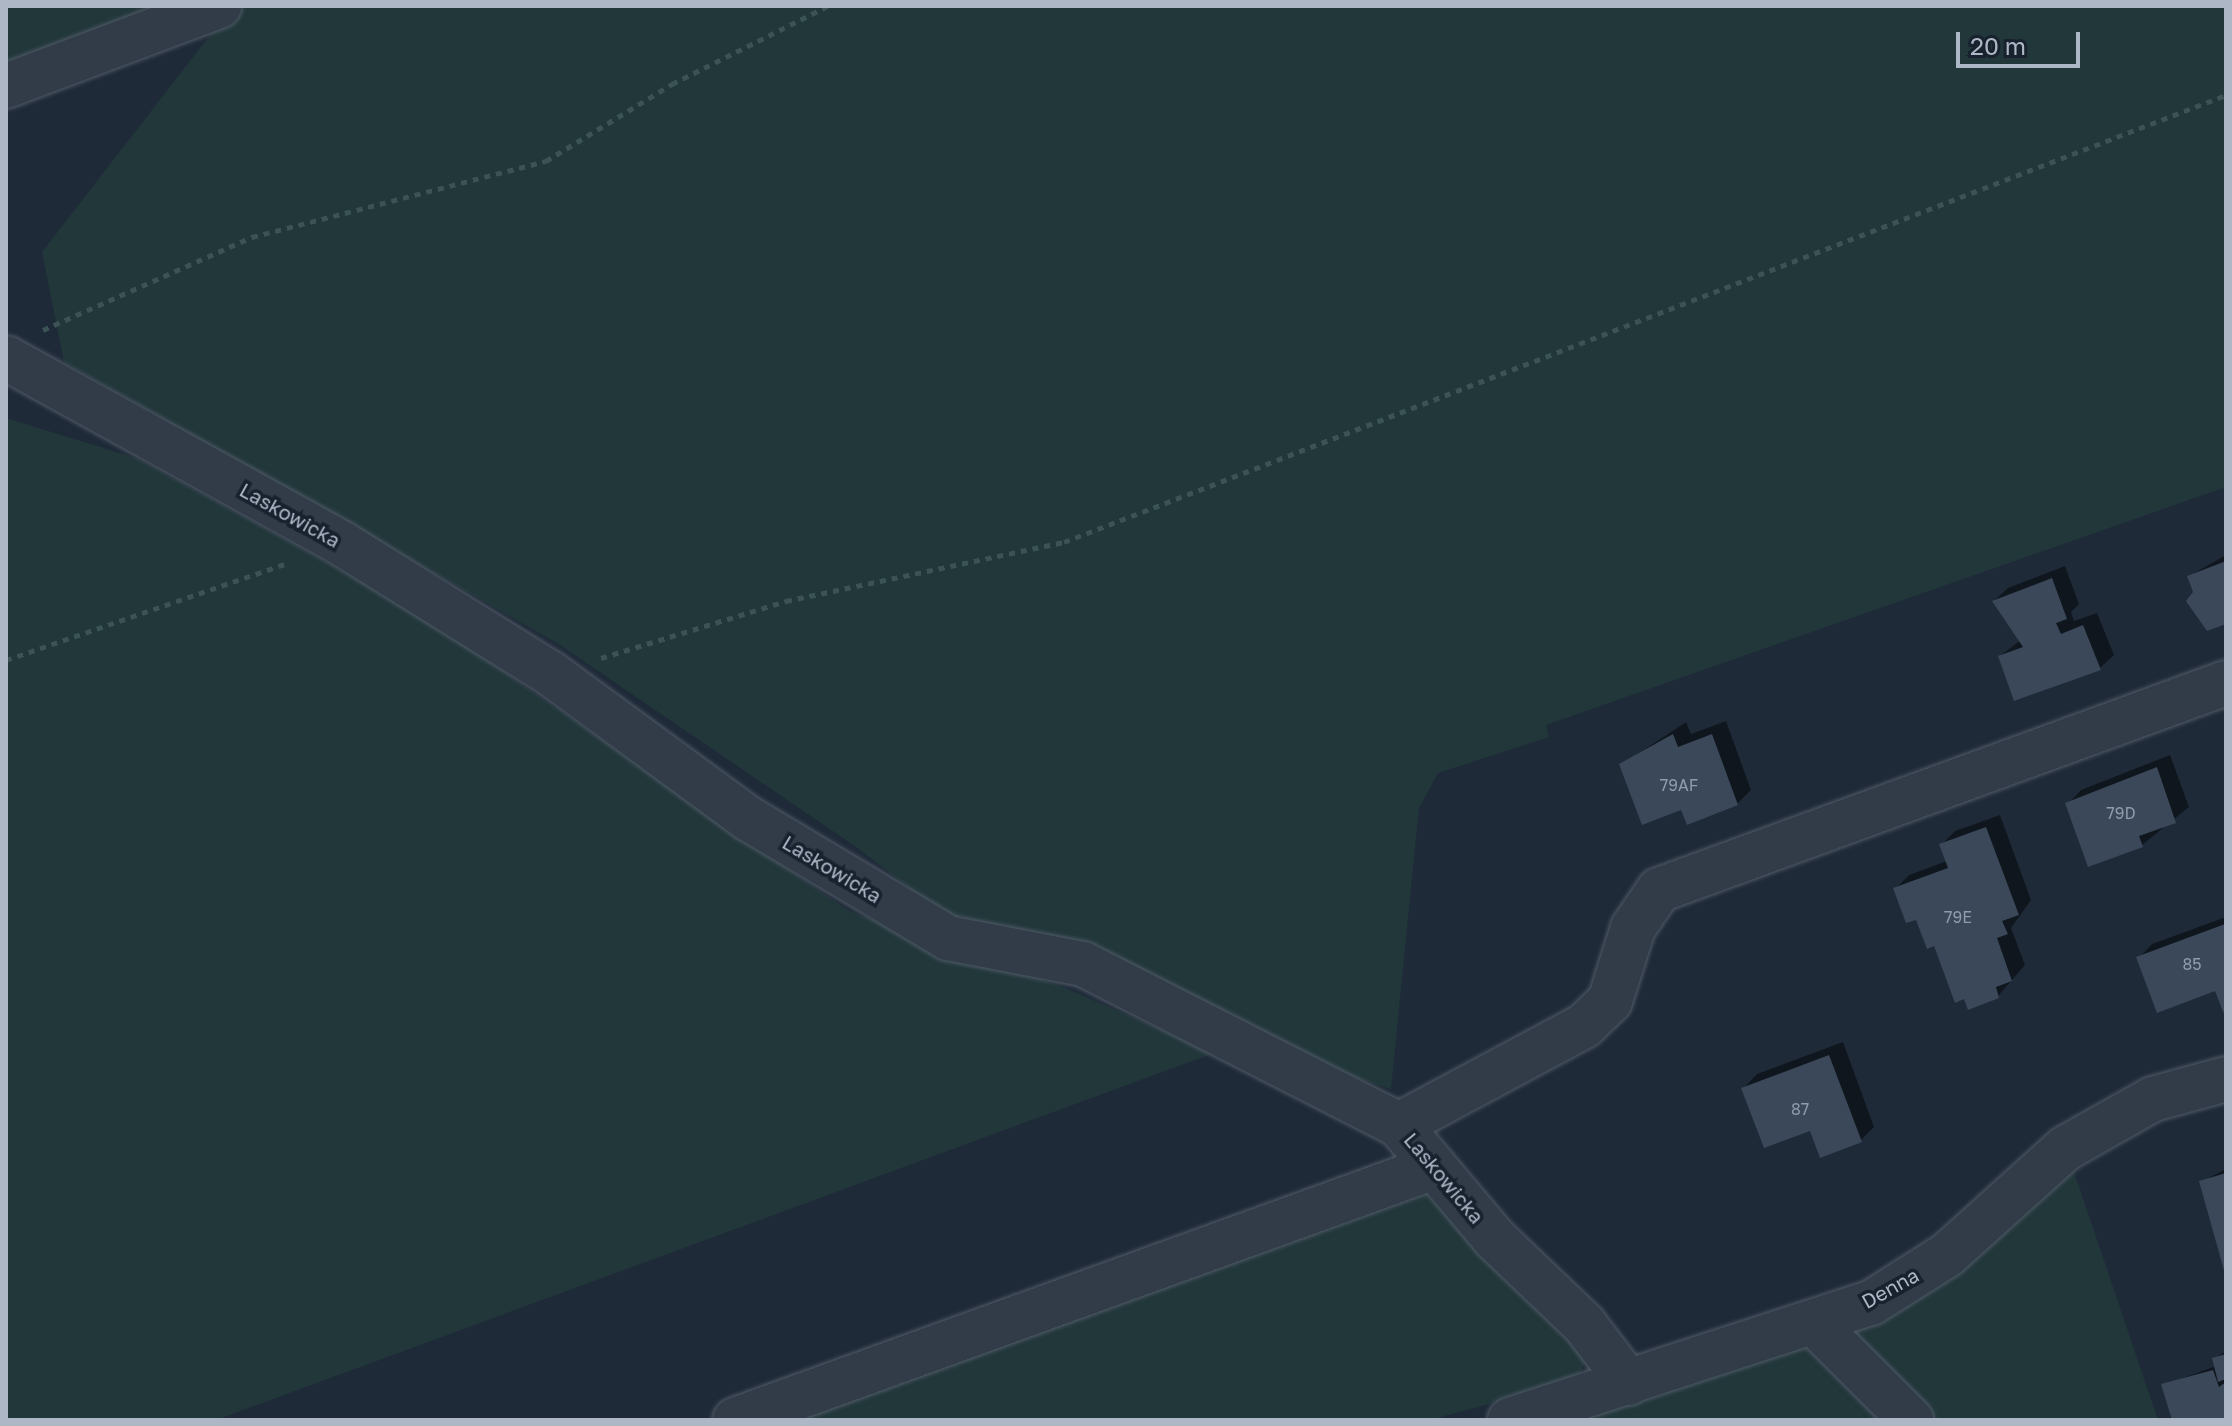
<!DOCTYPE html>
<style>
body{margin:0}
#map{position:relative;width:2232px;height:1426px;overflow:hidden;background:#1f2a39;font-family:"Golos Text",sans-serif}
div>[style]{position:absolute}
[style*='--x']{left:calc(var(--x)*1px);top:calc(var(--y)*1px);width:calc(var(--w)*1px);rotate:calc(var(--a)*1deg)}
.green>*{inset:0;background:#21373a}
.shadow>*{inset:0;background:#0007}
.building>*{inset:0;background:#3a4859}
.path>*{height:5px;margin-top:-2.5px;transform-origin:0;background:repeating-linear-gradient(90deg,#3b5354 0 6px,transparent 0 12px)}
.roads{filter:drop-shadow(0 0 2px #505a67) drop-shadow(0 0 2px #505a67)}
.minor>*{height:44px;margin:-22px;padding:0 22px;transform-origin:22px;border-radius:22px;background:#323c49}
span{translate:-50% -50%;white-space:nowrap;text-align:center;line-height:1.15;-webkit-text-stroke:7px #18212e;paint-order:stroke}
.number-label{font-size:16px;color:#909bab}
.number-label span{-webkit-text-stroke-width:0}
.street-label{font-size:20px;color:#adb7c6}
.frame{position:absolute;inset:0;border:8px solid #adb7c6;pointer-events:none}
.scale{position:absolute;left:1956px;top:32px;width:124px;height:36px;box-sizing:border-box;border:4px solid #adb7c6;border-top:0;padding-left:10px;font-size:24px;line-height:28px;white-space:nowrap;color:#adb7c6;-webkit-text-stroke:6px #18212e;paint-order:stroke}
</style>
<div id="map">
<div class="green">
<i style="clip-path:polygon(6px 6px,2226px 6px,2226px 487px,1546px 725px,1549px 737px,1438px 773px,1419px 808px,1391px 1089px,1244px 1042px,965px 930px,856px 847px,560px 645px,64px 362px,42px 252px,231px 8px,7px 64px)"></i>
<i style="clip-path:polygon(6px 418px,136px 458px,418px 612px,849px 911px,1068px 989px,1214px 1053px,216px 1420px,6px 1420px)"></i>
<i style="clip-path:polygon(2072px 1166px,2158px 1420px,1556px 1420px,1879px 1319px)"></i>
<i style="clip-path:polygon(1426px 1194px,1587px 1360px,1576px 1380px,1430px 1420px,796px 1420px)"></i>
</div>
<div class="shadow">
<i style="clip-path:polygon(2226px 555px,2226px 621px,2195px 593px,2189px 576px)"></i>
<i style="clip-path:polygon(2065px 566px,2079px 604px,2071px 612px,2074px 621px,2097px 613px,2114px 655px,2100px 668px,2000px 656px,2021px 640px,1994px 601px,2008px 588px)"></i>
<i style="clip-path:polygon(1726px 721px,1751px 790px,1737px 804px,1682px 808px,1621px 765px,1686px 722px,1691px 734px)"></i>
<i style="clip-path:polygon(2170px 755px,2189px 807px,2142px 845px,2068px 804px,2081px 790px)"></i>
<i style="clip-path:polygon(2000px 815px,2031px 900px,2011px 928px,2025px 965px,1998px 996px,1935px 944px,1895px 889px,1909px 875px,1947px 861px,1941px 845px,1955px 831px)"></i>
<i style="clip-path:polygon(2226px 917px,2226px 1011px,2216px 988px,2139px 958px,2152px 944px)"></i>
<i style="clip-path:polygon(1843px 1042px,1874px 1127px,1861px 1140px,1811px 1128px,1744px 1088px,1757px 1074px)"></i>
<i style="clip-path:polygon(2226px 1169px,2226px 1270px,2201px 1182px)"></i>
<i style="clip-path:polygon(2226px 1351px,2226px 1420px,2177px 1420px,2164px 1385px,2216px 1366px,2214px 1359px)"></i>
</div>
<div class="building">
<i style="clip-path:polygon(2226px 561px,2226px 624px,2207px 631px,2186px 601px,2193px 592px,2187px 576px)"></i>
<i style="clip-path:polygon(2052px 578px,2067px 619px,2056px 623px,2061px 634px,2083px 625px,2101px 670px,2014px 701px,1998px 656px,2023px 647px,1992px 601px)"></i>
<i style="clip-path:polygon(1673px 734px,1678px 747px,1712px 734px,1738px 805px,1687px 825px,1681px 810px,1642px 825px,1619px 764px)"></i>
<i style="clip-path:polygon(2157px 767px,2176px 823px,2139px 836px,2143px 847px,2088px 867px,2065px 803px)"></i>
<i style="clip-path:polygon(1986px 827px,2019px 915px,2002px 921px,2008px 934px,1997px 938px,2012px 981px,1996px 987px,1999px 998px,1968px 1010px,1964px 999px,1955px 1003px,1934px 946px,1927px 949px,1916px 920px,1906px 923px,1893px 888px,1948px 868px,1939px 844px)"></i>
<i style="clip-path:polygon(2225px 924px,2226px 1019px,2215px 991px,2157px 1013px,2136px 957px)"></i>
<i style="clip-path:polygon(1829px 1055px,1862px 1142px,1820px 1158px,1810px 1131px,1764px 1148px,1741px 1088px)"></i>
<i style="clip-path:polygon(2226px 1173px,2226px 1274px,2225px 1274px,2199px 1181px)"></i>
<i style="clip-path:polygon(2226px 1354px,2226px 1379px,2218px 1382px,2212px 1358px)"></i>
<i style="clip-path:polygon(2213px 1370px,2219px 1387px,2226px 1382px,2226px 1420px,2172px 1420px,2161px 1384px)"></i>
</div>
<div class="path">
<i style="--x:43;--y:330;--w:229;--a:-24"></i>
<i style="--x:252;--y:237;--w:304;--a:-14.5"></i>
<i style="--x:546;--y:161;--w:148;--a:-31.4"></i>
<i style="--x:672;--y:84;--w:174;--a:-26.6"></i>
<i style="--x:601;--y:658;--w:194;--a:-17.1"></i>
<i style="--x:786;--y:601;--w:284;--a:-12"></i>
<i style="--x:1064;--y:542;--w:1245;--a:-21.04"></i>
<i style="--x:6;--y:660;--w:298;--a:-19"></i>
</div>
<div class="roads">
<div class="minor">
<i style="--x:6;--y:86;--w:228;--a:-20.6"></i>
<i style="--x:6;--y:358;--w:383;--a:28.9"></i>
<i style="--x:341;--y:543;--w:246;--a:31.9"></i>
<i style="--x:550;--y:673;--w:247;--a:36.3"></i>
<i style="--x:749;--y:819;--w:232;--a:30.9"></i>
<i style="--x:948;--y:938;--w:137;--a:10.9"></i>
<i style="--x:1083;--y:964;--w:355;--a:27"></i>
<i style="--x:1399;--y:1125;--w:149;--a:49.9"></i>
<i style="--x:1495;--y:1239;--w:123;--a:43.7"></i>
<i style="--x:1584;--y:1324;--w:74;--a:52.7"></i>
<i style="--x:1399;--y:1125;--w:210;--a:-28.2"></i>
<i style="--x:1584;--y:1026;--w:36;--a:-44"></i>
<i style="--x:1610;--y:1001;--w:77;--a:-72.5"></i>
<i style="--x:1633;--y:928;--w:46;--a:-55.6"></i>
<i style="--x:1659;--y:890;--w:604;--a:-20.06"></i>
<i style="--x:1813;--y:1322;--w:139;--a:45"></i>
<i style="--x:735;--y:1420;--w:743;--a:-19.9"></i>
<i style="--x:1510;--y:1420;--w:379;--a:-18"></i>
<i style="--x:1871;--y:1303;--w:90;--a:-32.3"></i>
<i style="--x:1947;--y:1255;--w:160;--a:-42"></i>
<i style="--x:2066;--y:1148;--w:100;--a:-29.4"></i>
<i style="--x:2153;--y:1099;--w:76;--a:-15.3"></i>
</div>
</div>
<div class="number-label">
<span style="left:1679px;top:785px">79AF</span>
<span style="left:2121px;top:813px">79D</span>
<span style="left:1958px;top:917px">79E</span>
<span style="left:2192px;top:964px">85</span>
<span style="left:1800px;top:1109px">87</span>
</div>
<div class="street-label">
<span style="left:290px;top:515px;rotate:29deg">Laskowicka</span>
<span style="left:832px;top:869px;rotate:31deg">Laskowicka</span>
<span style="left:1444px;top:1178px;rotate:50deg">Laskowicka</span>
<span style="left:1890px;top:1288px;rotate:-29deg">Denna</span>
</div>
<div class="frame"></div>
<div class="scale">20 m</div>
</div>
